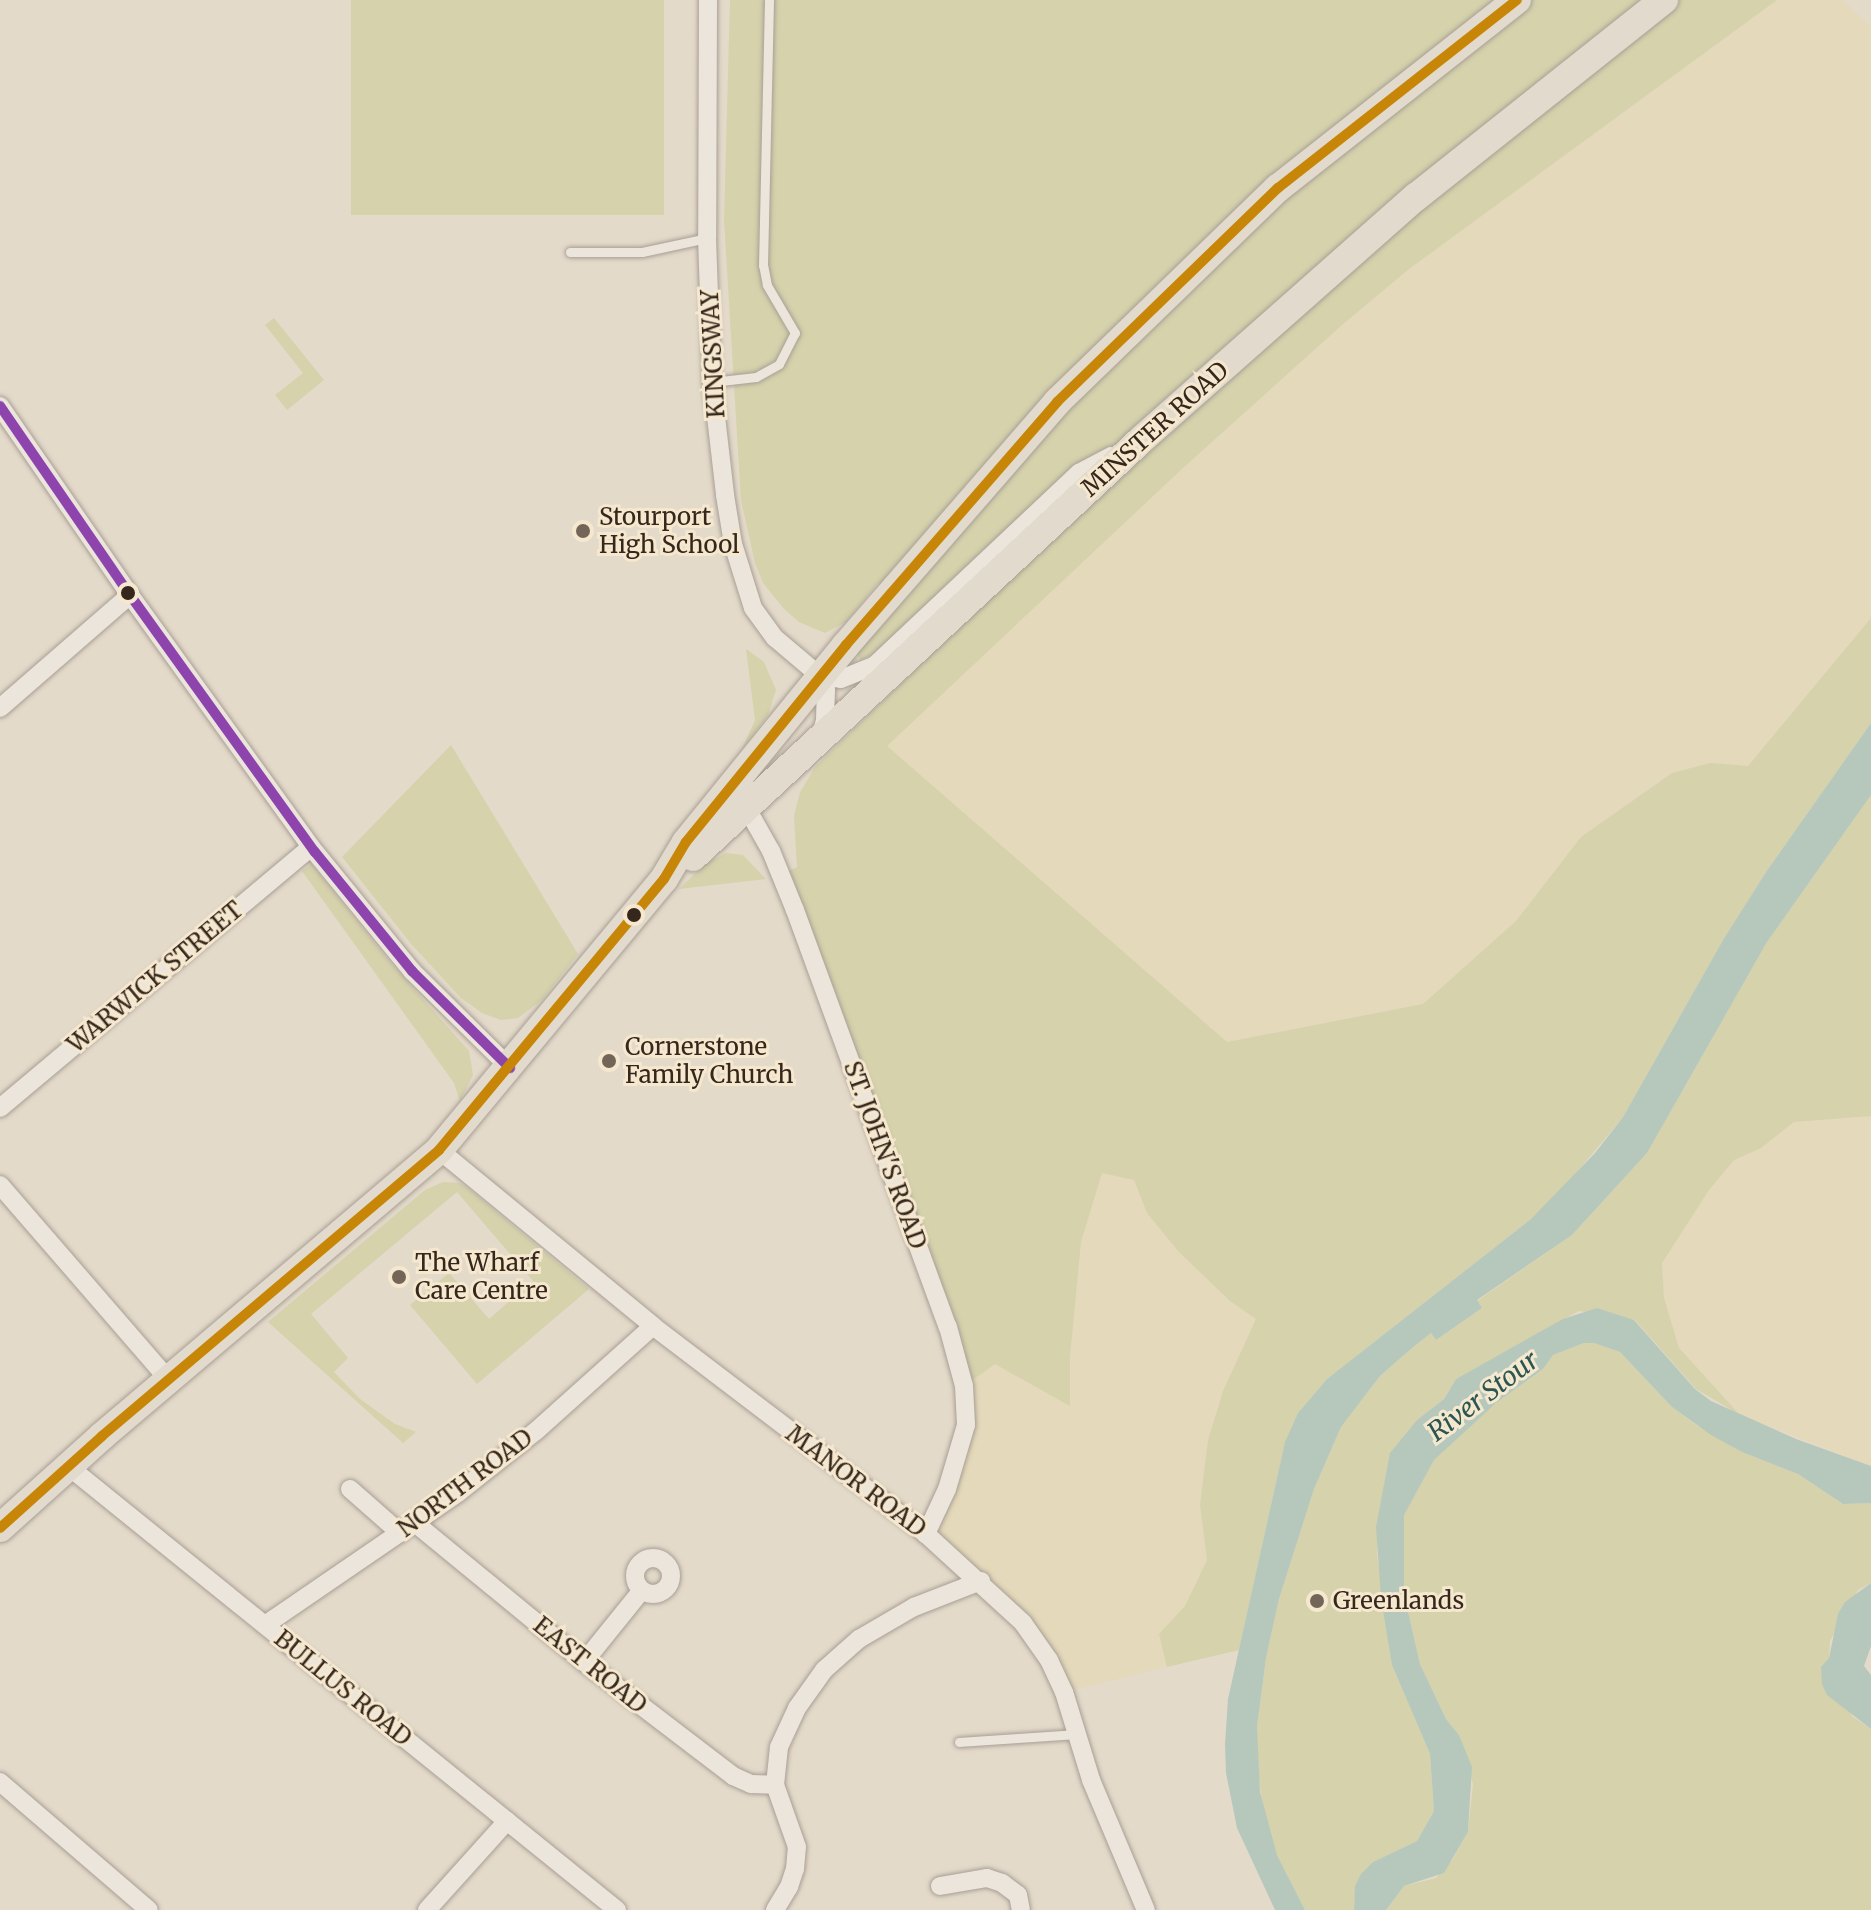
<!DOCTYPE html>
<style>
body{margin:0}
#map{position:relative;width:1871px;height:1910px;overflow:hidden;background:#e4daca;font-family:Merriweather,serif}
div>[style]{position:absolute}
[style*='--x']{left:calc(var(--x)*1px);top:calc(var(--y)*1px);width:calc(var(--w)*1px);rotate:calc(var(--a)*1deg)}
.farmland>*{inset:0;background:#e4d9ba}
.green>*{inset:0;background:#d5d2ac;transform-origin:0 0}
.water>*{inset:0;background:#b6c8bc}
.roads{filter:drop-shadow(0 0 2px #a89f94) drop-shadow(0 0 2px #a89f94)}
.service>*{height:9px;margin:-4.5px;padding:0 4.5px;transform-origin:4.5px;border-radius:4.5px;background:#ebe5dc}
.minor>*{height:18px;margin:-9px;padding:0 9px;transform-origin:9px;border-radius:9px;background:#ebe5dc}
.minor>.ring{margin:-9px;padding:0;box-sizing:content-box;background:none;border:18px solid #ebe5dc;border-radius:50%}
.primary>*{height:28px;margin:-14px;padding:0 14px;transform-origin:14px;border-radius:14px;background:#e2dbcd}
.bus-1>*{height:10px;margin:-5px;padding:0 5px;transform-origin:5px;border-radius:5px;background:#8e44ad}
.bus-2>*{height:10px;margin:-5px;padding:0 5px;transform-origin:5px;border-radius:5px;background:#c78607}
.dots>*{width:22px;height:22px;translate:-50% -50%;box-sizing:border-box;border:4px solid #f5e8cf;border-radius:50%}
span{translate:-50% -50%;white-space:nowrap;text-align:center;line-height:1.15;-webkit-text-stroke:6px #f5e8cf;paint-order:stroke}
.street-label{font-size:24px;color:#36271c}
.poi-label{font-size:24px;color:#36271c}
.left{translate:0 -50%;text-align:left}
.water-label{font-size:26px;color:#2b5651;font-style:italic}
</style>
<div id="map">
<div class="farmland">
<i style="clip-path:polygon(1777px 0,1843px 0,1871px 27px,1871px 618px,1748px 766px,1710px 763px,1672px 773px,1581px 837px,1516px 921px,1423px 1004px,1226px 1042px,886px 746px,1183px 468px,1342px 325px,1409px 269px)"></i>
<i style="clip-path:polygon(1871px 1116px,1871px 1466px,1740px 1415px,1679px 1348px,1664px 1298px,1662px 1263px,1709px 1190px,1734px 1160px,1761px 1148px,1794px 1122px)"></i>
<i style="clip-path:polygon(1102px 1172px,1134px 1179px,1147px 1213px,1178px 1251px,1230px 1301px,1256px 1319px,1223px 1391px,1208px 1440px,1200px 1505px,1207px 1560px,1185px 1606px,1159px 1634px,1167px 1667px,1064px 1692px,1049px 1660px,926px 1534px,947px 1489px,964px 1386px,995px 1364px,1070px 1405px,1070px 1357px,1081px 1242px)"></i>
</div>
<div class="green">
<i style="left:351px;top:0;width:313px;height:215px"></i>
<i style="clip-path:polygon(730px 0,1777px 0,1409px 269px,1342px 325px,1183px 468px,887px 746px,1227px 1042px,1423px 1004px,1516px 921px,1581px 837px,1672px 773px,1710px 763px,1748px 766px,1871px 618px,1871px 723px,1766px 872px,1723px 940px,1623px 1117px,1561px 1191px,1531px 1219px,1327px 1379px,1298px 1413px,1285px 1443px,1239px 1650px,1167px 1667px,1159px 1634px,1185px 1606px,1207px 1560px,1200px 1505px,1208px 1440px,1223px 1391px,1256px 1319px,1230px 1301px,1178px 1251px,1147px 1213px,1134px 1180px,1102px 1173px,1081px 1242px,1070px 1357px,1070px 1406px,995px 1364px,964px 1386px,781px 875px,797px 867px,794px 816px,800px 792px,816px 766px,951px 635px,884px 649px,861px 660px,856px 654px,860px 647px,903px 600px,895px 588px,878px 583px,846px 622px,825px 633px,799px 622px,784px 609px,763px 583px,755px 563px,741px 500px,724px 220px)"></i>
<i style="clip-path:polygon(274px 318px,324px 380px,287px 410px,275px 395px,303px 373px,265px 325px)"></i>
<i style="clip-path:polygon(746px 649px,764px 662px,776px 690px,768px 715px,741px 751px,755px 720px)"></i>
<i style="clip-path:polygon(451px 745px,578px 954px,542px 1000px,518px 1018px,501px 1020px,482px 1013px,461px 998px,412px 945px,342px 857px)"></i>
<i style="clip-path:polygon(1871px 795px,1871px 1116px,1794px 1122px,1761px 1148px,1734px 1160px,1709px 1190px,1662px 1263px,1664px 1298px,1679px 1348px,1740px 1415px,1696px 1389px,1635px 1320px,1579px 1311px,1456px 1379px,1444px 1399px,1417px 1420px,1380px 1504px,1377px 1554px,1392px 1665px,1430px 1754px,1434px 1811px,1417px 1841px,1373px 1862px,1354px 1899px,1354px 1910px,1305px 1910px,1277px 1855px,1263px 1810px,1256px 1754px,1257px 1727px,1266px 1658px,1279px 1599px,1314px 1489px,1341px 1427px,1380px 1376px,1412px 1348px,1431px 1333px,1436px 1340px,1482px 1308px,1477px 1301px,1572px 1235px,1647px 1153px,1767px 942px)"></i>
<i style="clip-path:polygon(726px 853px,743px 855px,766px 879px,679px 889px,706px 863px)"></i>
<i style="clip-path:polygon(311px 864px,390px 962px,469px 1051px,473px 1075px,460px 1101px,454px 1083px,302px 871px)"></i>
<i style="clip-path:polygon(443px 1182px,460px 1183px,469px 1189px,589px 1289px,477px 1384px,410px 1305px,449px 1273px,489px 1319px,533px 1281px,457px 1192px,311px 1314px,348px 1358px,334px 1372px,360px 1399px,395px 1424px,416px 1432px,403px 1443px,268px 1322px,425px 1190px)"></i>
<i style="clip-path:polygon(1584px 1343px,1594px 1343px,1620px 1352px,1672px 1407px,1696px 1425px,1742px 1452px,1798px 1474px,1843px 1504px,1871px 1503px,1871px 1583px,1858px 1590px,1830px 1641px,1829px 1658px,1852px 1716px,1871px 1729px,1871px 1910px,1386px 1910px,1404px 1886px,1436px 1878px,1453px 1859px,1468px 1832px,1473px 1784px,1459px 1735px,1446px 1719px,1420px 1664px,1404px 1594px,1403px 1515px,1434px 1460px,1451px 1443px,1496px 1403px,1543px 1369px,1553px 1355px)"></i>
</div>
<div class="water">
<i style="clip-path:polygon(1871px 723px,1871px 795px,1767px 942px,1647px 1153px,1572px 1235px,1477px 1300px,1482px 1308px,1436px 1340px,1431px 1333px,1412px 1348px,1380px 1376px,1341px 1427px,1314px 1489px,1279px 1599px,1266px 1658px,1257px 1727px,1260px 1792px,1277px 1855px,1305px 1910px,1275px 1910px,1237px 1828px,1226px 1773px,1225px 1744px,1228px 1699px,1285px 1442px,1298px 1413px,1327px 1379px,1531px 1219px,1595px 1153px,1623px 1117px,1723px 940px,1766px 872px)"></i>
<i style="clip-path:polygon(1597px 1308px,1634px 1320px,1695px 1389px,1711px 1401px,1796px 1439px,1871px 1466px,1871px 1503px,1843px 1504px,1798px 1474px,1742px 1452px,1711px 1435px,1672px 1407px,1620px 1352px,1594px 1343px,1584px 1343px,1553px 1355px,1543px 1369px,1496px 1403px,1434px 1460px,1404px 1515px,1404px 1594px,1420px 1664px,1446px 1719px,1459px 1735px,1472px 1767px,1468px 1832px,1444px 1873px,1404px 1886px,1386px 1910px,1354px 1910px,1355px 1886px,1361px 1874px,1373px 1862px,1417px 1841px,1434px 1811px,1430px 1754px,1392px 1665px,1381px 1598px,1376px 1527px,1390px 1453px,1417px 1420px,1444px 1399px,1456px 1379px,1563px 1319px)"></i>
<i style="clip-path:polygon(1871px 1583px,1871px 1646px,1864px 1666px,1871px 1675px,1871px 1729px,1827px 1695px,1822px 1684px,1821px 1667px,1829px 1658px,1838px 1614px,1845px 1602px)"></i>
</div>
<div class="roads">
<div class="service">
<i style="--x:570;--y:252;--w:72;--a:0"></i>
<i style="--x:642;--y:252;--w:66;--a:-12.2"></i>
<i style="--x:712;--y:382;--w:44;--a:-6.5"></i>
<i style="--x:756;--y:377;--w:26;--a:-29"></i>
<i style="--x:779;--y:364;--w:35;--a:-63"></i>
<i style="--x:795;--y:333;--w:56;--a:-120.3"></i>
<i style="--x:767;--y:285;--w:20;--a:-101"></i>
<i style="--x:763;--y:265;--w:265;--a:-88.7"></i>
<i style="--x:959;--y:1742;--w:118;--a:-3.9"></i>
</div>
<div class="minor">
<i style="--x:708;--y:0;--w:238;--a:90.2"></i>
<i style="--x:707;--y:238;--w:144;--a:88"></i>
<i style="--x:712;--y:382;--w:114;--a:83.4"></i>
<i style="--x:725;--y:495;--w:50;--a:80.7"></i>
<i style="--x:733;--y:544;--w:67;--a:72.6"></i>
<i style="--x:753;--y:608;--w:37;--a:54"></i>
<i style="--x:775;--y:638;--w:59;--a:40.2"></i>
<i style="--x:820;--y:676;--w:15;--a:67"></i>
<i style="--x:826;--y:690;--w:31;--a:92"></i>
<i style="--x:825;--y:721;--w:17;--a:107"></i>
<i style="--x:0;--y:406;--w:229;--a:55.5"></i>
<i style="--x:130;--y:595;--w:317;--a:54.3"></i>
<i style="--x:315;--y:852;--w:154;--a:50.8"></i>
<i style="--x:412;--y:971;--w:138;--a:44.7"></i>
<i style="--x:820;--y:676;--w:21;--a:8"></i>
<i style="--x:841;--y:679;--w:37;--a:-22"></i>
<i style="--x:875;--y:665;--w:280;--a:-43.3"></i>
<i style="--x:1079;--y:473;--w:36;--a:-28"></i>
<i style="--x:0;--y:708;--w:172;--a:-41"></i>
<i style="--x:741;--y:798;--w:61;--a:60.5"></i>
<i style="--x:771;--y:851;--w:64;--a:67.9"></i>
<i style="--x:795;--y:910;--w:444;--a:69.9"></i>
<i style="--x:948;--y:1327;--w:61;--a:74.8"></i>
<i style="--x:964;--y:1386;--w:39;--a:87"></i>
<i style="--x:966;--y:1425;--w:67;--a:106.5"></i>
<i style="--x:947;--y:1489;--w:50;--a:115"></i>
<i style="--x:0;--y:1108;--w:406;--a:-40"></i>
<i style="--x:439;--y:1150;--w:277;--a:39.4"></i>
<i style="--x:653;--y:1326;--w:343;--a:37.3"></i>
<i style="--x:926;--y:1534;--w:132;--a:42.5"></i>
<i style="--x:1023;--y:1623;--w:45;--a:54.9"></i>
<i style="--x:1049;--y:1660;--w:35;--a:65"></i>
<i style="--x:1064;--y:1692;--w:92;--a:72.9"></i>
<i style="--x:1091;--y:1780;--w:141;--a:67.1"></i>
<i style="--x:0;--y:1185;--w:257;--a:49.1"></i>
<i style="--x:68;--y:1466;--w:706;--a:38.96"></i>
<i style="--x:350;--y:1489;--w:67;--a:41.3"></i>
<i style="--x:415;--y:1523;--w:219;--a:39.4"></i>
<i style="--x:584;--y:1662;--w:188;--a:37.4"></i>
<i style="--x:733;--y:1776;--w:20;--a:24"></i>
<i style="--x:751;--y:1784;--w:24;--a:2"></i>
<i class="ring" style="left:635px;top:1558px;width:18px;height:18px"></i>
<i style="--x:265;--y:1625;--w:235;--a:-34.4"></i>
<i style="--x:459;--y:1492;--w:98;--a:-38.4"></i>
<i style="--x:536;--y:1431;--w:157;--a:-41.9"></i>
<i style="--x:584;--y:1662;--w:92;--a:-51.1"></i>
<i style="--x:0;--y:1782;--w:196;--a:40.7"></i>
<i style="--x:940;--y:1886;--w:48;--a:-9.7"></i>
<i style="--x:987;--y:1878;--w:16;--a:18"></i>
<i style="--x:1002;--y:1883;--w:20;--a:37"></i>
<i style="--x:1018;--y:1895;--w:15;--a:79"></i>
<i style="--x:427;--y:1910;--w:120;--a:-48"></i>
<i style="--x:775;--y:1910;--w:27;--a:-59"></i>
<i style="--x:789;--y:1887;--w:19;--a:-72"></i>
<i style="--x:795;--y:1869;--w:22;--a:-85"></i>
<i style="--x:797;--y:1847;--w:66;--a:-109.5"></i>
<i style="--x:775;--y:1785;--w:38;--a:-84"></i>
<i style="--x:779;--y:1747;--w:43;--a:-65.2"></i>
<i style="--x:797;--y:1708;--w:47;--a:-54.6"></i>
<i style="--x:824;--y:1670;--w:47;--a:-41.5"></i>
<i style="--x:859;--y:1639;--w:64;--a:-30.2"></i>
<i style="--x:914;--y:1607;--w:72;--a:-21.2"></i>
</div>
<div class="primary">
<i style="--x:693;--y:857;--w:613;--a:-42.95"></i>
<i style="--x:1142;--y:439;--w:366;--a:-41.5"></i>
<i style="--x:1416;--y:197;--w:317;--a:-38.5"></i>
<i style="--x:0;--y:1528;--w:137;--a:-42"></i>
<i style="--x:102;--y:1436;--w:442;--a:-40.3"></i>
<i style="--x:439;--y:1150;--w:352;--a:-50.3"></i>
<i style="--x:664;--y:879;--w:43;--a:-59.3"></i>
<i style="--x:686;--y:842;--w:254;--a:-50.9"></i>
<i style="--x:846;--y:645;--w:322;--a:-49"></i>
<i style="--x:1057;--y:402;--w:308;--a:-44.1"></i>
<i style="--x:1278;--y:188;--w:304;--a:-38.2"></i>
</div>
</div>
<div class="bus-1">
<i style="--x:0;--y:406;--w:229;--a:55.5"></i>
<i style="--x:130;--y:595;--w:317;--a:54.3"></i>
<i style="--x:315;--y:852;--w:154;--a:50.8"></i>
<i style="--x:412;--y:971;--w:138;--a:44.7"></i>
</div>
<div class="bus-2">
<i style="--x:0;--y:1528;--w:137;--a:-42"></i>
<i style="--x:102;--y:1436;--w:442;--a:-40.3"></i>
<i style="--x:439;--y:1150;--w:352;--a:-50.3"></i>
<i style="--x:664;--y:879;--w:43;--a:-59.3"></i>
<i style="--x:686;--y:842;--w:254;--a:-50.9"></i>
<i style="--x:846;--y:645;--w:322;--a:-49"></i>
<i style="--x:1057;--y:402;--w:308;--a:-44.1"></i>
<i style="--x:1278;--y:188;--w:304;--a:-38.2"></i>
</div>
<div class="dots">
<i style="left:583px;top:531px;background:#736659"></i>
<i style="left:128px;top:593px;background:#36271c"></i>
<i style="left:634px;top:915px;background:#36271c"></i>
<i style="left:609px;top:1061px;background:#736659"></i>
<i style="left:399px;top:1277px;background:#736659"></i>
<i style="left:1317px;top:1601px;background:#736659"></i>
</div>
<div class="street-label">
<span style="left:713px;top:354px;rotate:-93deg">KINGSWAY</span>
<span style="left:1155px;top:429px;rotate:-42deg">MINSTER ROAD</span>
<span style="left:155px;top:977px;rotate:-40deg">WARWICK STREET</span>
<span style="left:885px;top:1155px;rotate:70deg">ST. JOHN'S ROAD</span>
<span style="left:856px;top:1481px;rotate:37deg">MANOR ROAD</span>
<span style="left:465px;top:1483px;rotate:-37deg">NORTH ROAD</span>
<span style="left:590px;top:1665px;rotate:39deg">EAST ROAD</span>
<span style="left:343px;top:1688px;rotate:39deg">BULLUS ROAD</span>
</div>
<div class="poi-label">
<span class="left" style="left:599px;top:531px">Stourport<br>High School</span>
<span class="left" style="left:625px;top:1061px">Cornerstone<br>Family Church</span>
<span class="left" style="left:415px;top:1277px">The Wharf<br>Care Centre</span>
<span class="left" style="left:1333px;top:1601px">Greenlands</span>
</div>
<div class="water-label">
<span style="left:1483px;top:1396px;rotate:-37deg">River Stour</span>
</div>
</div>
